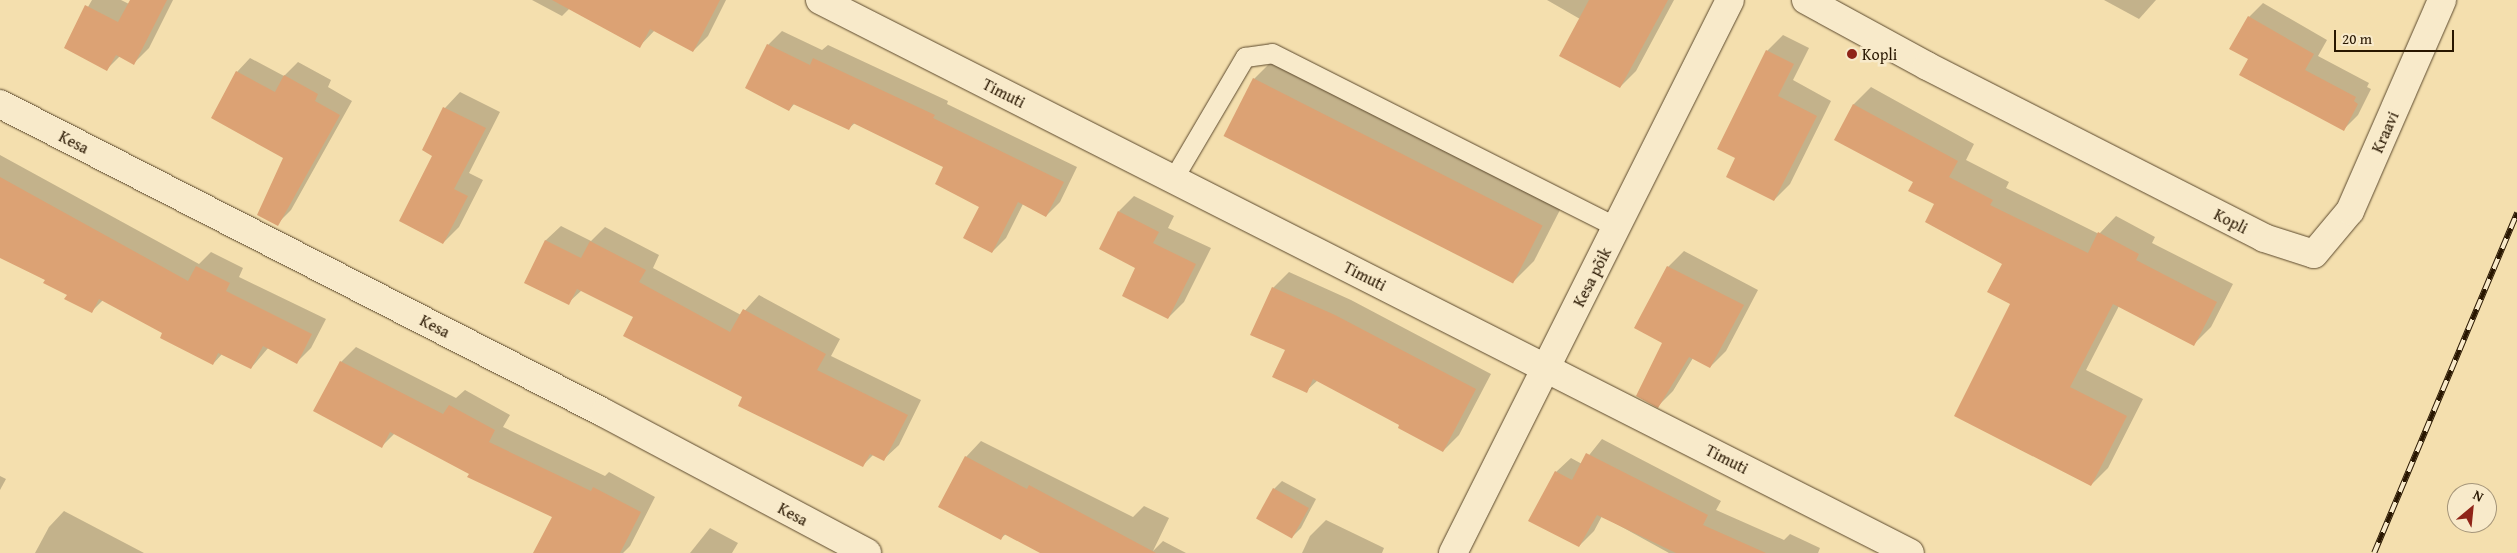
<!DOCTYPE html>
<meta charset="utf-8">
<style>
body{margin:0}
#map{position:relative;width:2517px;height:553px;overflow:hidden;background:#f4dfae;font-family:"Gentium Book Plus",serif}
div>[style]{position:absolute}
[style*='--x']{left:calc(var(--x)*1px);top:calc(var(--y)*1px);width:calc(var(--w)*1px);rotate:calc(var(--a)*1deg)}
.shadow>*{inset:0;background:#0003}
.building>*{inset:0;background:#dca274;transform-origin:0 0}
.roads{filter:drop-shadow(0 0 1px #5b482c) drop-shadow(0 0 1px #5b482c)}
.lane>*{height:19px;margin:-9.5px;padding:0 9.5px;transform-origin:9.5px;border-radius:9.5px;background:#f8eaca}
.street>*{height:28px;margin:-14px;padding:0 14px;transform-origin:14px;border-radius:14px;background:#f8eaca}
.rail>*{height:5.5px;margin-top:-2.75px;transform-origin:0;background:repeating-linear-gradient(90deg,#f8eaca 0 11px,#281600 0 22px);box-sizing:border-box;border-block:1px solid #281600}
.dots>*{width:14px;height:14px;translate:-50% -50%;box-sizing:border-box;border:2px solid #f8eaca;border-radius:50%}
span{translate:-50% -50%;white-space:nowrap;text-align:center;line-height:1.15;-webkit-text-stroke:5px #f8eaca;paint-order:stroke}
.poi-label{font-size:16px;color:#281600}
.left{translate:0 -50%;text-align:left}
.street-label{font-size:16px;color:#281600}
.north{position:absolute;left:2447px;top:483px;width:50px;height:50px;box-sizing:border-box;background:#f8eaca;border:1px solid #a59579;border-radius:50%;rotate:28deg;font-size:14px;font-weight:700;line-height:20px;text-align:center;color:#281600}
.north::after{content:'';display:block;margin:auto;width:18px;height:22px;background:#8f2418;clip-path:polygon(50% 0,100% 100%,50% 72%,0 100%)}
.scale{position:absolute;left:2334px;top:30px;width:120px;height:22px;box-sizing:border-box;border:2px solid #281600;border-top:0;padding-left:6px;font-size:15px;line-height:18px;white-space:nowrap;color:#281600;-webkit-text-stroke:4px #f8eaca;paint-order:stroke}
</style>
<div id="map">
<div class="shadow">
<i style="clip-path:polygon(92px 0,121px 0,129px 4px,131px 0,173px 0,149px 48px,134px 63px,120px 56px,107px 69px,65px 47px)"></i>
<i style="clip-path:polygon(532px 0,726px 0,708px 36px,693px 51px,655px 30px,639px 47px,570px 8px,562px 16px)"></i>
<i style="clip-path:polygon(1547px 0,1674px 0,1636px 71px,1620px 87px,1580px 19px)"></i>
<i style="clip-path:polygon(2104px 0,2156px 0,2139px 19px)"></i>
<i style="clip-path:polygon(2263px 3px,2327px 40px,2318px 56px,2369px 83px,2367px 87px,2371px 89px,2358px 115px,2344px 129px,2249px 17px)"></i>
<i style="clip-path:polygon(782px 31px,822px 50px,828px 45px,948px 101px,947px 104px,1077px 167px,1060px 202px,1046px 216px,1023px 204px,1006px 238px,992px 252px,981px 207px,945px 167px,855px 123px,849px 128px,795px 103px,789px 110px,768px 45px)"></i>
<i style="clip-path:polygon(1783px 35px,1809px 48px,1793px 80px,1831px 101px,1790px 184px,1774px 200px,1737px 158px,1719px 148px,1767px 51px)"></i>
<i style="clip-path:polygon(250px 58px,284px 76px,298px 62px,331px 80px,328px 87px,352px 101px,291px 210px,277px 224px,284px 157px,237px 72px)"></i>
<i style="clip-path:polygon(1274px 59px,1563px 204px,1534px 261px,1513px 282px,1254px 79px)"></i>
<i style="clip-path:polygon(1871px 87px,1974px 144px,1966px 160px,2009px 182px,2006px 188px,2099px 234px,2116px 216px,2155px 237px,2152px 243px,2233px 284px,2211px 327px,2194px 344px,2119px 306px,2086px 370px,2143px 399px,2108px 468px,2091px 485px,2012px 303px,2004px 263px,1914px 182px,1836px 139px,1854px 104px)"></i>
<i style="clip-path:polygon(460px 92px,500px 112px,469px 173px,483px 180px,459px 227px,443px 243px,434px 155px,445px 108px)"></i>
<i style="clip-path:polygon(0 155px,199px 264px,211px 252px,243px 268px,239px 277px,326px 319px,311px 348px,297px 362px,269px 347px,251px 368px,222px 354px,213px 364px,164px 332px,103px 300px,92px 311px,46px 280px,0 256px)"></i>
<i style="clip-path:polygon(1134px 196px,1174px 216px,1168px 228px,1211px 248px,1184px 302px,1168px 318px,1137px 268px,1119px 211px)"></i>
<i style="clip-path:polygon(561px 226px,591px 241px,605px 227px,659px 255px,653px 268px,741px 315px,759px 295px,840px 339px,831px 356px,921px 400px,899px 445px,884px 459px,874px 454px,863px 465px,744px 397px,634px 316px,582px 290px,568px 303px,526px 282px,546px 240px)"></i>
<i style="clip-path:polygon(1684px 251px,1758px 290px,1726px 351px,1710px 367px,1693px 358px,1673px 391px,1658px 406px,1668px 267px)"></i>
<i style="clip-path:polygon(1289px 272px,1351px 300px,1491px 374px,1459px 435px,1443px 451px,1401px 424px,1318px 380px,1306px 391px,1286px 349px,1273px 288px)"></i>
<i style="clip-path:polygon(356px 347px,456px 398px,465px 390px,510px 415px,503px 427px,605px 476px,609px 472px,655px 497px,630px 546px,623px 553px,556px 553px,553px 517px,395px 433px,382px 446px,341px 362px)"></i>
<i style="clip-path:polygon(1602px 439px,1721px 501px,1716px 510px,1784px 540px,1790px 534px,1820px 548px,1818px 553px,1669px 553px,1602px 516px,1594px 531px,1579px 546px,1556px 472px,1571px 458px,1582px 464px)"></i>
<i style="clip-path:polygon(981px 441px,1133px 517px,1144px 506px,1169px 518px,1153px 551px,1163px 541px,1186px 553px,1042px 553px,1006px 534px,1000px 539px,966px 457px)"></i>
<i style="clip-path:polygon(0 476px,6px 479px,0 490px)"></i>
<i style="clip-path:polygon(1282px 481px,1316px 499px,1301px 528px,1292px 537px,1274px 489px)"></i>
<i style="clip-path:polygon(64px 511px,144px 553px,35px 553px,49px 527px)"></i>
<i style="clip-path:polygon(1326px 520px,1384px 548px,1382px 553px,1302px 553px,1310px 536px)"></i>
<i style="clip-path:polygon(710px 528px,738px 543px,732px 553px,690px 553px)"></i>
</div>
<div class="building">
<i style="clip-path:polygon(130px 0,167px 0,134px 65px,116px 55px,107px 71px,64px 48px,85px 5px,118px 22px)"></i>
<i style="clip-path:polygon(552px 0,720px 0,693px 52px,650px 29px,640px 48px)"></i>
<i style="clip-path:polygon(1589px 0,1668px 0,1620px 88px,1559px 56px)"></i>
<i style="clip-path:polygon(2248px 16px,2314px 54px,2305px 70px,2356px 97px,2354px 101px,2358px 104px,2344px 131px,2239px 75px,2248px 59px,2229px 49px)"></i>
<i style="clip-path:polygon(767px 44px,810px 65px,813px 58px,935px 115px,933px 118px,1064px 182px,1046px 217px,1018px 202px,992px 253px,963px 238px,979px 207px,935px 184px,943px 167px,853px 123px,849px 130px,793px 104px,789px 111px,745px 88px)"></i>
<i style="clip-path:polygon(1766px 50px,1794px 64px,1778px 96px,1817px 116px,1774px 201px,1726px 177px,1735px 158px,1717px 149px)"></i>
<i style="clip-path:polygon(236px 71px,275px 92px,284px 75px,318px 94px,315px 101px,340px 115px,278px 226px,257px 215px,283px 158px,211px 118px)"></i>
<i style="left:1253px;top:78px;width:325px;height:65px;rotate:27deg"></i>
<i style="clip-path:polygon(1853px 104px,1958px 161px,1949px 177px,1993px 200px,1990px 205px,2088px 253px,2098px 232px,2139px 254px,2136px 260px,2217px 302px,2194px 346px,2113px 304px,2070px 387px,2127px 416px,2091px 486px,1954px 416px,2010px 304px,1987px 292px,2002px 264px,1925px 222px,1934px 204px,1908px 191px,1913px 182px,1834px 140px)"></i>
<i style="clip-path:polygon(443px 107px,486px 128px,454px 189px,468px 196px,443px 244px,399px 221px,432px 156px,422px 150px)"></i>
<i style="clip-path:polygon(0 177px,188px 281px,196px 266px,230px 283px,226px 291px,312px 334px,297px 364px,263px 346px,251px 369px,218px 353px,213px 365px,160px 338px,162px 333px,99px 299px,92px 313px,64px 299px,67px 295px,43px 283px,45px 280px,0 258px)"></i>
<i style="clip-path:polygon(1118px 211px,1159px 232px,1153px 243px,1196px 264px,1168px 319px,1122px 296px,1135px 268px,1099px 249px)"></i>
<i style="clip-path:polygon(545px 240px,581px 258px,590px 241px,646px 270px,639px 282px,730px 332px,743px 309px,826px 354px,817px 370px,908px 415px,884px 461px,870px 454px,863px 467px,738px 406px,742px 397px,623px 336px,633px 317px,577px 289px,569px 305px,524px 283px)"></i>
<i style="clip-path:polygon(1667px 266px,1744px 305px,1710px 368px,1689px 357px,1658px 408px,1636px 396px,1662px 343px,1634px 328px)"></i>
<i style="clip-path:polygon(1272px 287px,1335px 315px,1476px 389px,1443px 452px,1398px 428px,1399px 425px,1313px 379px,1307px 393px,1272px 377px,1285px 350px,1250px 335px)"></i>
<i style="clip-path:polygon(340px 361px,443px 414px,449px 405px,495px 430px,489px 442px,591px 491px,593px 487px,641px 512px,620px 553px,533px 553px,552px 517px,467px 477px,469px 474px,390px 432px,382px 448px,313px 411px)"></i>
<i style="clip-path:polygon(1586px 453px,1708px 515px,1703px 525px,1766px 553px,1676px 553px,1597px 515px,1579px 547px,1528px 521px,1555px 471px,1572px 480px)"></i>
<i style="clip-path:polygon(965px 456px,1027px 489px,1029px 485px,1156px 553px,1040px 553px,1004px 534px,1001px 540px,938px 507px)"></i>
<i style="left:1273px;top:488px;width:41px;height:35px;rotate:29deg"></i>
</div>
<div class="roads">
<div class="lane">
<i style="--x:1173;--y:179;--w:142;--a:-59.5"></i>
<i style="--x:1245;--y:57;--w:27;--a:-8"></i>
<i style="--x:1272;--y:53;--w:386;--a:26.8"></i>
</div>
<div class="street">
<i style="--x:820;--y:0;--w:1222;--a:26.9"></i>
<i style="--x:1806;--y:0;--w:138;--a:28.6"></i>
<i style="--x:1927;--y:66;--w:378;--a:27"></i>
<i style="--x:2264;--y:238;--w:52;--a:17.7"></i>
<i style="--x:2314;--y:254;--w:56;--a:-50.1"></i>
<i style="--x:2350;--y:211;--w:230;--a:-66.4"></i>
<i style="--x:0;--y:104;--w:678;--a:27.09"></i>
<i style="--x:604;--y:413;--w:298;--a:28"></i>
<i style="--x:1453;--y:553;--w:618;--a:-63.39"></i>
</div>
</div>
<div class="rail">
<i style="--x:2374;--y:553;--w:369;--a:-67.2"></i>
</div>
<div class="dots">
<i style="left:1852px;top:54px;background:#8f2418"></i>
</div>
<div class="poi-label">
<span class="left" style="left:1862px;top:54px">Kopli</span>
</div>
<div class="street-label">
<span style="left:1004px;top:93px;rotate:27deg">Timuti</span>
<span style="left:2385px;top:132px;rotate:-66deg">Kraavi</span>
<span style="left:74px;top:142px;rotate:27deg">Kesa</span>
<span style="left:2231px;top:221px;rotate:27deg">Kopli</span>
<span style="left:1365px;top:276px;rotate:27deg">Timuti</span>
<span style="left:1592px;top:277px;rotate:-63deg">Kesa põik</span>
<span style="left:435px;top:326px;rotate:27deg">Kesa</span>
<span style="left:1727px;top:459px;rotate:27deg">Timuti</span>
<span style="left:793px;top:514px;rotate:28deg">Kesa</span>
</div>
<div class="north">N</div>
<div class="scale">20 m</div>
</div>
